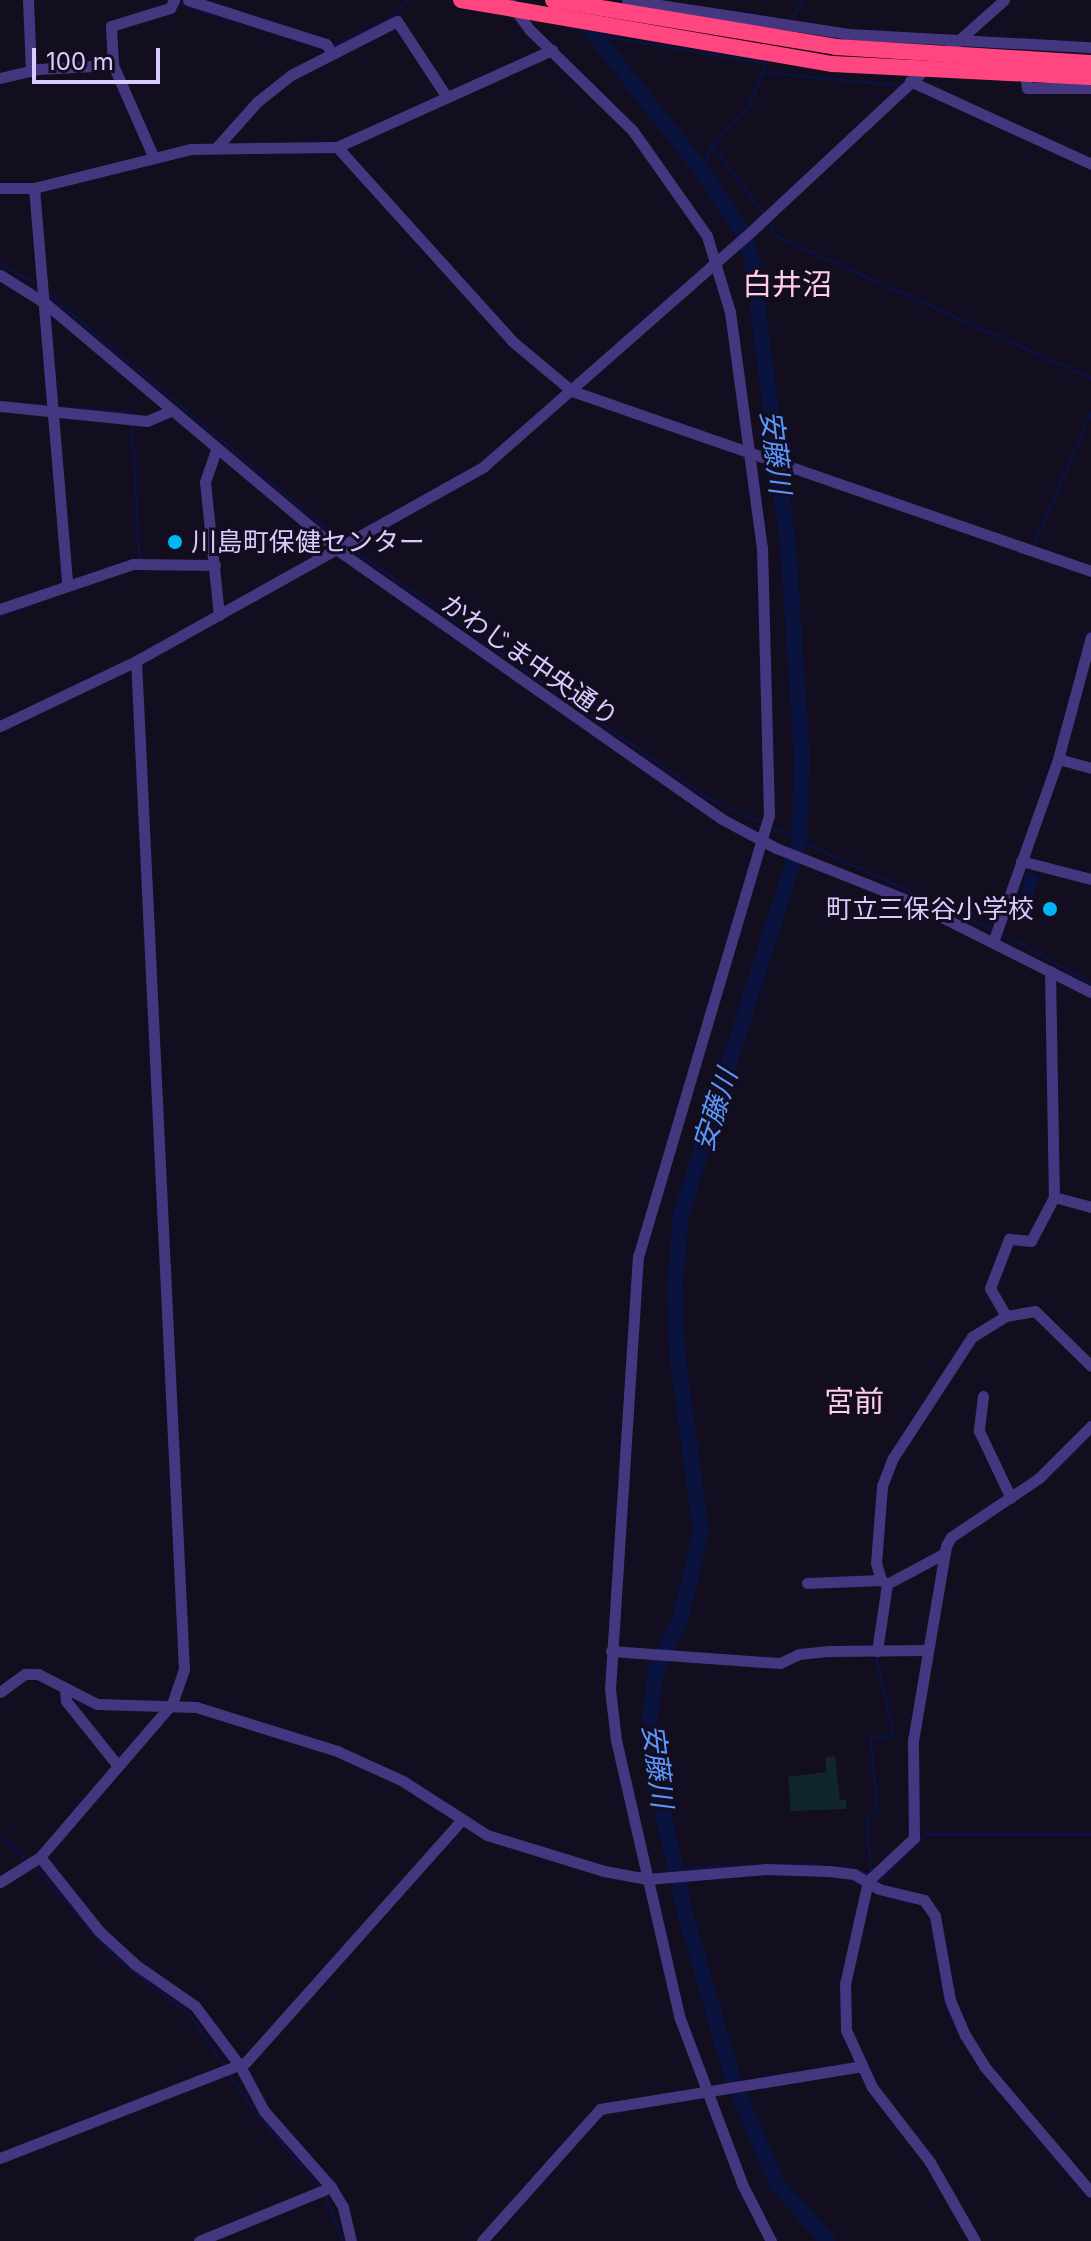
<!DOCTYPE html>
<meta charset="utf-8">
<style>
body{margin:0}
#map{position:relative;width:1091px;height:2241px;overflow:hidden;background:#130d20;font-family:Inter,"Noto Sans JP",sans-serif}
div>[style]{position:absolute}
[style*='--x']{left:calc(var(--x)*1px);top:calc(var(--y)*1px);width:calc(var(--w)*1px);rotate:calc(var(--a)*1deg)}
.green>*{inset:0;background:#10262a}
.water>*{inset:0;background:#09133d;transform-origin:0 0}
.stream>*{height:3px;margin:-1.5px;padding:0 1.5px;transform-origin:1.5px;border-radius:1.5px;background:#09133d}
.river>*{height:16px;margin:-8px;padding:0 8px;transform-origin:8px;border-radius:8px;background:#09133d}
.minor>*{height:11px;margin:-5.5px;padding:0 5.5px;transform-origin:5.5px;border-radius:5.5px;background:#45377f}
.highway-bridge>*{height:16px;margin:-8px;padding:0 8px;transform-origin:8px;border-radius:8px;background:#ff4681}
.dots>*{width:22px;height:22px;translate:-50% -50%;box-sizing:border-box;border:4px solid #130d20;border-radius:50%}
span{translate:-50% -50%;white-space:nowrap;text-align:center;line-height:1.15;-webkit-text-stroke:6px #130d20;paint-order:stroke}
.poi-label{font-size:26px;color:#dacbff}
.left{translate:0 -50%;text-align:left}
.right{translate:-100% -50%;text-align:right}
.street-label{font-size:26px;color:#dacbff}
.water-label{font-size:28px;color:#5998ff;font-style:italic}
.quarter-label{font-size:30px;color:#ffcde5}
.scale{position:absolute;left:32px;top:48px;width:128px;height:36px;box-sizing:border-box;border:4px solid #dacbff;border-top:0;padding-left:10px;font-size:24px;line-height:28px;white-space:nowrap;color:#dacbff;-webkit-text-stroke:6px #130d20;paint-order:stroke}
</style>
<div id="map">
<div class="green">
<i style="clip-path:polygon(835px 1756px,840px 1800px,846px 1800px,846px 1809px,791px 1811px,788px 1777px,826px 1772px,826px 1757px)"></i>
</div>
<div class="water">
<i style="left:1027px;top:872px;width:13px;height:33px;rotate:18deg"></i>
</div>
<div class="stream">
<i style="--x:177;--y:3;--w:152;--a:17.2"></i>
<i style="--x:790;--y:21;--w:24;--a:-60"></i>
<i style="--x:596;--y:35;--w:171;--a:9.4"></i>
<i style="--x:330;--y:47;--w:69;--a:-25.8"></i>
<i style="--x:392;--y:17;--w:23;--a:-47"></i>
<i style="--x:761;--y:72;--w:141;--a:5.3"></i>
<i style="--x:712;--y:145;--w:88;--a:52.9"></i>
<i style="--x:700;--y:168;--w:26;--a:-62"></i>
<i style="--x:712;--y:145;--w:52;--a:-46.5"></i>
<i style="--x:748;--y:107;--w:53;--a:-67.8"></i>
<i style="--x:768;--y:222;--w:14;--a:65"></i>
<i style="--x:774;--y:235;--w:348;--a:24.3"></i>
<i style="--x:0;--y:263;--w:43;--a:30.7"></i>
<i style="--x:46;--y:292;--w:389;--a:40.2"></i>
<i style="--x:56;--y:406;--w:75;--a:5.3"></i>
<i style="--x:131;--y:413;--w:148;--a:86.9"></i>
<i style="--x:1033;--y:545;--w:145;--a:-66.4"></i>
<i style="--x:349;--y:547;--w:439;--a:34.9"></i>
<i style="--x:709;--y:798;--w:313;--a:24.9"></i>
<i style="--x:0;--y:615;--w:37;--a:-19"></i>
<i style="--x:1000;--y:932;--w:104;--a:29.3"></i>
<i style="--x:1058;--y:1467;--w:45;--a:-45.9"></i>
<i style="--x:71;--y:1698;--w:20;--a:24"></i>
<i style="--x:0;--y:1836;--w:36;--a:42"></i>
<i style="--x:33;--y:1864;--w:123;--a:48.9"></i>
<i style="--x:114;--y:1957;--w:94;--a:37.2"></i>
<i style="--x:189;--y:2014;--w:117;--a:56.2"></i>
<i style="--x:254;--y:2111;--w:101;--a:49.4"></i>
<i style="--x:768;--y:1864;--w:52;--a:1.1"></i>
<i style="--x:840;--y:1867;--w:32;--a:13"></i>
<i style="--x:676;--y:1868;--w:69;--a:-2.5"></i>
<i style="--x:871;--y:1874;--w:57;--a:-95"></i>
<i style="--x:866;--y:1817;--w:14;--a:-36"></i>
<i style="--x:877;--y:1809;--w:72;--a:-95.6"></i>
<i style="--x:870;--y:1737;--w:23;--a:-5"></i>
<i style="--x:893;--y:1735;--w:84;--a:-102.4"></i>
<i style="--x:879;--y:1881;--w:66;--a:-45.6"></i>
<i style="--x:925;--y:1834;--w:166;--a:0"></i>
<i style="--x:888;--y:1895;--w:20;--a:20"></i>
<i style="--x:932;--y:1930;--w:77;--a:79.6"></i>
<i style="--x:946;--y:2006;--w:26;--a:65"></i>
<i style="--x:982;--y:2071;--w:152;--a:49.8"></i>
<i style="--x:324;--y:2194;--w:50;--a:69"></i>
</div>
<div class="river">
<i style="--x:578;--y:14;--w:196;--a:51.6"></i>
<i style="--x:700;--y:168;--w:80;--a:56.7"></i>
<i style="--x:744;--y:235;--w:27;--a:73"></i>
<i style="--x:752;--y:261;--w:288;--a:82.8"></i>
<i style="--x:788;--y:547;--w:210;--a:86.2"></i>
<i style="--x:802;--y:757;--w:86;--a:92"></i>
<i style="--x:799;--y:843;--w:389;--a:107.6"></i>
<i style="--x:681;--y:1214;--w:71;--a:94.8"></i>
<i style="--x:675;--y:1285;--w:68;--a:88.3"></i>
<i style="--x:677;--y:1353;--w:180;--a:82.3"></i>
<i style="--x:701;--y:1531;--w:91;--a:103.3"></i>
<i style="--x:680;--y:1620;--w:55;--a:115.6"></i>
<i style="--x:656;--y:1670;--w:55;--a:97.3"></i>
<i style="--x:649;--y:1725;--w:35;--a:87"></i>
<i style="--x:651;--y:1760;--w:160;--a:77.4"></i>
<i style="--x:686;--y:1916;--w:171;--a:74"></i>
<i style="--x:733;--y:2080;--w:113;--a:67.1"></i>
<i style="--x:777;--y:2184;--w:76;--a:48.2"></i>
</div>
<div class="minor">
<i style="--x:28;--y:0;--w:71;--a:87.6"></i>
<i style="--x:188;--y:0;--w:145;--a:17.7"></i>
<i style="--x:326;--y:44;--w:9;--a:58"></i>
<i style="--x:508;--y:0;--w:37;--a:54"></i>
<i style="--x:530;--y:30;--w:144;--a:44.4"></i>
<i style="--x:633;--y:131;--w:128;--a:54.8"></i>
<i style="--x:707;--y:236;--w:79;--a:73.2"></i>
<i style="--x:730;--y:312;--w:238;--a:82.3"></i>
<i style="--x:762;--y:548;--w:267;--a:88.5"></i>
<i style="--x:769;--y:815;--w:460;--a:106.5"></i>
<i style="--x:638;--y:1256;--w:434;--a:93.7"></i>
<i style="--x:610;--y:1689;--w:51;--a:83.3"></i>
<i style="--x:616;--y:1740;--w:283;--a:77.1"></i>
<i style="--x:679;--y:2016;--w:179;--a:69.4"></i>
<i style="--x:742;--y:2184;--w:64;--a:63"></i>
<i style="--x:627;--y:0;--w:224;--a:8.7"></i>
<i style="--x:848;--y:34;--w:243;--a:3.1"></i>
<i style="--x:941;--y:56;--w:84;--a:-41.6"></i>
<i style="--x:1024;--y:67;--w:21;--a:82"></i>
<i style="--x:1027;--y:88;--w:64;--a:0"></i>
<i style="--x:0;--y:78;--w:39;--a:-13"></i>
<i style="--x:38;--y:69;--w:75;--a:-3.1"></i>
<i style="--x:910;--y:81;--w:199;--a:24.6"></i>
<i style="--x:217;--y:147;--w:60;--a:-48.4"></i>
<i style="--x:257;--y:102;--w:43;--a:-38.5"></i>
<i style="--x:291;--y:75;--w:119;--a:-27"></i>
<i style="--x:397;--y:21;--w:90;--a:56.8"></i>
<i style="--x:337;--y:147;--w:261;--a:47.9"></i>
<i style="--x:512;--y:341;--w:78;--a:39.8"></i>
<i style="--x:572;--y:391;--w:549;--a:19.13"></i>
<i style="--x:153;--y:156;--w:99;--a:-113.7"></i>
<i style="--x:113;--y:65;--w:39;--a:-93"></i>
<i style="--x:111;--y:26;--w:62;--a:-17"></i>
<i style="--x:170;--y:8;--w:9;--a:-63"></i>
<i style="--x:0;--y:188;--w:34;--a:0"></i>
<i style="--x:34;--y:188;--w:161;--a:-14"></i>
<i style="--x:190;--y:149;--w:147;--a:-0.8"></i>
<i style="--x:337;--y:147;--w:236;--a:-24.3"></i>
<i style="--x:34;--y:188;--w:397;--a:85.2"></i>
<i style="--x:0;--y:275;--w:53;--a:31.9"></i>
<i style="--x:45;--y:303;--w:385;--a:40.1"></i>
<i style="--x:339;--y:551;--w:467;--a:35"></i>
<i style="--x:722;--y:819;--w:61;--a:28.2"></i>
<i style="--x:776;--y:848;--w:144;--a:21.6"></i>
<i style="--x:910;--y:901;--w:203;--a:26.7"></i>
<i style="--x:0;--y:406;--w:148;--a:5.8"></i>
<i style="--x:147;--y:421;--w:25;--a:-23"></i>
<i style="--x:216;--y:450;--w:34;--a:109"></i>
<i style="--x:205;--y:482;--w:134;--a:84"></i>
<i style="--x:0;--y:609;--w:140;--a:-18.7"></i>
<i style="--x:133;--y:564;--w:82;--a:0.7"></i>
<i style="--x:0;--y:726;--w:151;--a:-25.5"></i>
<i style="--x:136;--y:661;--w:398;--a:-29.2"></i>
<i style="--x:483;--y:467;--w:366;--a:-41.3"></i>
<i style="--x:758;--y:225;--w:229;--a:-43"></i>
<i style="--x:1058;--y:759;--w:34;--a:15"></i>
<i style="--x:1021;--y:861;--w:72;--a:14.4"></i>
<i style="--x:993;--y:942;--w:194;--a:-70.4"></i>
<i style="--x:1058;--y:759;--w:126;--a:-74.9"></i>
<i style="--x:1050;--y:971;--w:226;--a:89"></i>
<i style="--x:1006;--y:1316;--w:32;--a:-120"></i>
<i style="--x:990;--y:1288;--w:53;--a:-68.8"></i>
<i style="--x:1009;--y:1239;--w:22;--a:5"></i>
<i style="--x:1031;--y:1241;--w:50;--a:-62.4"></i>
<i style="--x:1054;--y:1197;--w:38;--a:15"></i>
<i style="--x:983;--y:1396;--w:35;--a:97"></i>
<i style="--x:979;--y:1431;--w:74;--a:64.5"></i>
<i style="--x:807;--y:1583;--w:74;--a:-2.3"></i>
<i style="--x:887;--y:1584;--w:7;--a:-146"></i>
<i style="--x:881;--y:1580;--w:18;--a:-106"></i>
<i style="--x:876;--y:1563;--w:77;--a:-85.5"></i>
<i style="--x:882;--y:1486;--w:30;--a:-69"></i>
<i style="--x:893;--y:1458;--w:145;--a:-56.9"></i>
<i style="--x:972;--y:1337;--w:40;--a:-32"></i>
<i style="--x:1006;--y:1316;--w:29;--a:-10"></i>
<i style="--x:1035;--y:1311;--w:78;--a:44.5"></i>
<i style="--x:887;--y:1584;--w:66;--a:-28.1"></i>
<i style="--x:611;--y:1651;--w:169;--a:4.1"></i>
<i style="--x:780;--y:1663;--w:21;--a:-25"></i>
<i style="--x:799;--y:1654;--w:30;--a:-6"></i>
<i style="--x:829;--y:1651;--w:99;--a:-0.6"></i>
<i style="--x:877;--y:1651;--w:68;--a:-81.5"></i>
<i style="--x:65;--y:1690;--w:11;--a:85"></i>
<i style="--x:66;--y:1701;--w:83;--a:51.3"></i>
<i style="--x:0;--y:1692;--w:31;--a:-36"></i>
<i style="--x:25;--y:1674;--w:13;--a:0"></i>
<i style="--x:38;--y:1674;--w:66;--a:27"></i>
<i style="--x:97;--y:1704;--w:99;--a:1.7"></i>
<i style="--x:196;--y:1707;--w:148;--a:17.3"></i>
<i style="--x:337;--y:1751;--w:72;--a:24.4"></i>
<i style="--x:403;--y:1781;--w:100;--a:32.7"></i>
<i style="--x:487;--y:1835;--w:122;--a:17.1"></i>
<i style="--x:604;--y:1871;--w:44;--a:10.5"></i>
<i style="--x:647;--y:1879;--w:118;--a:-4.8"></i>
<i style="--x:765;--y:1869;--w:64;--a:1.8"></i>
<i style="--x:829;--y:1871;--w:25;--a:7"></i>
<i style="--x:854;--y:1874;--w:29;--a:31"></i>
<i style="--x:879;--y:1889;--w:46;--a:13.7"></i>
<i style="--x:924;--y:1900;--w:19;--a:55"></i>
<i style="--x:935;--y:1916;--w:85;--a:79.9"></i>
<i style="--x:950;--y:2000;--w:38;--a:67"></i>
<i style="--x:965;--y:2035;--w:36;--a:58"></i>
<i style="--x:984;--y:2066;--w:165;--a:49.7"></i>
<i style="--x:40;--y:1857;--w:95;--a:51.4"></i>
<i style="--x:99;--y:1931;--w:50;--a:42.6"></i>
<i style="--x:136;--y:1965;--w:72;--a:34.8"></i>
<i style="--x:195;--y:2006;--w:75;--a:53.1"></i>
<i style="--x:240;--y:2066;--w:51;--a:61.9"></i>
<i style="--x:264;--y:2111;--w:101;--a:48.6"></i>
<i style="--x:331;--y:2187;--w:23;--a:59"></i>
<i style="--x:343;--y:2207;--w:35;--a:77"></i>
<i style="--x:0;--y:1882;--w:47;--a:-32"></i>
<i style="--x:40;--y:1857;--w:179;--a:-49.3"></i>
<i style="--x:157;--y:1721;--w:23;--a:-49"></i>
<i style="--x:172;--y:1704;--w:36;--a:-71"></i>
<i style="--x:184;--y:1670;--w:1010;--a:-92.72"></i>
<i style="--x:0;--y:2158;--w:264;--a:-21.3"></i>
<i style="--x:246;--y:2062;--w:323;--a:-48.3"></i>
<i style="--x:199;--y:2241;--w:143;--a:-22.2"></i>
<i style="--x:482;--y:2241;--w:177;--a:-48.2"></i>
<i style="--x:600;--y:2109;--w:266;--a:-9.3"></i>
<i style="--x:975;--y:2241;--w:91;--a:-119.7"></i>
<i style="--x:930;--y:2162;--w:95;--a:-127.7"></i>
<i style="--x:872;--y:2087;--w:63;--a:-114.5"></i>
<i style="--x:846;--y:2030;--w:46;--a:-91.2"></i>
<i style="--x:845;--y:1984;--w:106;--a:-77.4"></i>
<i style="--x:868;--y:1881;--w:63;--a:-43.1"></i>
<i style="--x:914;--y:1838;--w:97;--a:-90.6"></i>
<i style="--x:913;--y:1741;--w:198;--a:-80.4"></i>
<i style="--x:946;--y:1546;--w:10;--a:-61"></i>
<i style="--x:951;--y:1537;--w:106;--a:-33.8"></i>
<i style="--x:1039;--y:1478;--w:74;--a:-45"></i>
</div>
<div class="highway-bridge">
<i style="--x:461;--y:0;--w:377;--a:9.8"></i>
<i style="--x:833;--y:64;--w:258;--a:2.9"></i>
<i style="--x:553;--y:0;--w:287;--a:9.4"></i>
<i style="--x:836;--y:47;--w:256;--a:3.6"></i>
</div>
<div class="dots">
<i style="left:175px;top:542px;background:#00b6f6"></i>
<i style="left:1050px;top:909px;background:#00b6f6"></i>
</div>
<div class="poi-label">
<span class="left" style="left:191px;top:542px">川島町保健センター</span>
<span class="right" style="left:1034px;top:909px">町立三保谷小学校</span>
</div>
<div class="street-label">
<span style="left:530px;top:660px;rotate:35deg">かわじま中央通り</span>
</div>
<div class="water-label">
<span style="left:776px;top:452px;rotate:83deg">安藤川</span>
<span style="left:715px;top:1110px;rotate:-72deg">安藤川</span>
<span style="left:658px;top:1766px;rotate:83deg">安藤川</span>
</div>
<div class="quarter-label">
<span style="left:787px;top:284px">白井沼</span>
<span style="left:854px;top:1401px">宮前</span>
</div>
<div class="scale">100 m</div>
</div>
